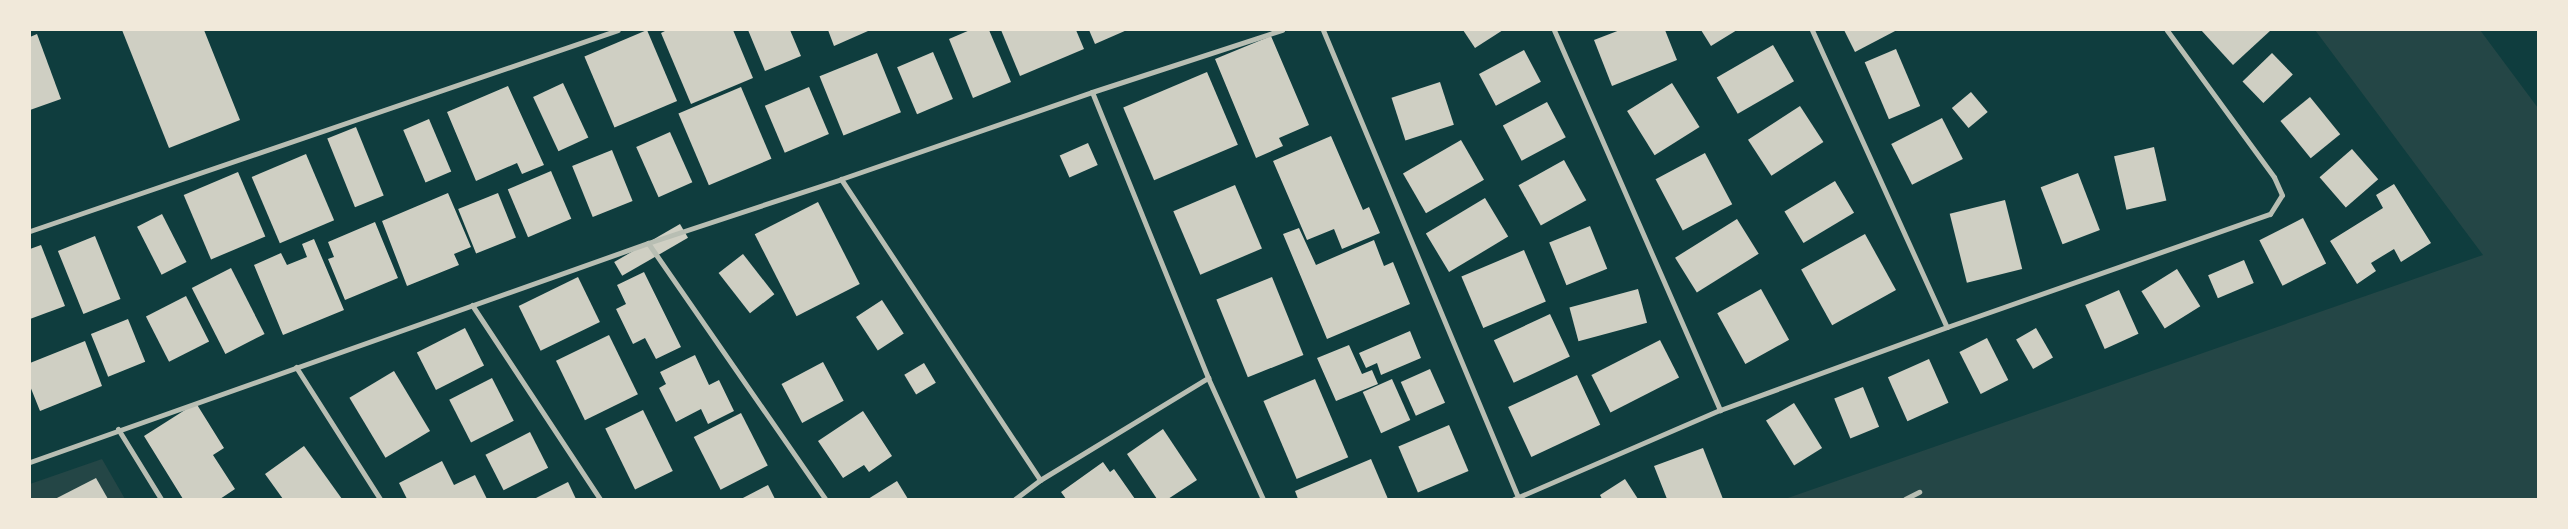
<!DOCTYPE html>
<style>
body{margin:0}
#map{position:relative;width:2568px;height:529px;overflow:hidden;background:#0f3d3e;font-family:Jost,sans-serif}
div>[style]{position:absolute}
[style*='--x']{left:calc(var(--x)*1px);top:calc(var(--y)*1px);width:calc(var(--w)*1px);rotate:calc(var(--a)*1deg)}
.green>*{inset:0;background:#244646}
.building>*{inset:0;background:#cfcfc3;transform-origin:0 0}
.minor>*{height:5px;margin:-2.5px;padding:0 2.5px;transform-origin:2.5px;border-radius:2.5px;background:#b8beb3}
span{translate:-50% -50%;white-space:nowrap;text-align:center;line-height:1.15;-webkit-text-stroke:4px #f1e9da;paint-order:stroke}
.frame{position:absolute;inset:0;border:31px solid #f1e9da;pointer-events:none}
</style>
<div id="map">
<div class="green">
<i style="clip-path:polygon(2315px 30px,2480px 30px,2538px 108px,2538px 499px,1785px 499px,2483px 255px)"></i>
<i style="clip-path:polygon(102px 459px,125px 499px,30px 499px,30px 484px)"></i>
</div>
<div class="building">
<i style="clip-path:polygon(122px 30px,204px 30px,240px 120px,169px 148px)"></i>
<i style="left:647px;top:30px;width:77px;height:68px;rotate:67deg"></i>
<i style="clip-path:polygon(667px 30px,733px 30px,753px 78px,691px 104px,661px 33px)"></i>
<i style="clip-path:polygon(748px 30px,790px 30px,801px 56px,765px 71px)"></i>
<i style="clip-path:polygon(828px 30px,867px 30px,868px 31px,834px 46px)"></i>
<i style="clip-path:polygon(970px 30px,989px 30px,1011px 82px,973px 98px,949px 39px)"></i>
<i style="clip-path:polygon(1001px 30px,1076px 30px,1084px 49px,1020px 76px)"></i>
<i style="clip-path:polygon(1089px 30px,1127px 30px,1095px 44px)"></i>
<i style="clip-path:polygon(1463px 30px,1503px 30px,1475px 48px)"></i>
<i style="clip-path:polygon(1620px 30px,1665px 30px,1677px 60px,1612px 86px,1594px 40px)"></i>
<i style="clip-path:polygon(1701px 30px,1737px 30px,1711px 46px)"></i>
<i style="clip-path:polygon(1844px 30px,1897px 30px,1855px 52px)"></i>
<i style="clip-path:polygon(2201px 30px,2271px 30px,2233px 65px)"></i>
<i style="clip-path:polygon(37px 34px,61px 99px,30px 110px,30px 37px)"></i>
<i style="clip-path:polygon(1271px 36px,1309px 125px,1279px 138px,1283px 146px,1256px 158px,1215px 59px)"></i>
<i style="left:1773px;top:45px;width:42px;height:65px;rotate:60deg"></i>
<i style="left:1896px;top:49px;width:62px;height:34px;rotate:67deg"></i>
<i style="left:1524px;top:50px;width:36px;height:51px;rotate:62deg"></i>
<i style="left:933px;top:52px;width:51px;height:39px;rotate:67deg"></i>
<i style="left:877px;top:53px;width:64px;height:62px;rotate:68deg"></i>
<i style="left:2272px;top:53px;width:30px;height:41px;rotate:46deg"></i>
<i style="left:1207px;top:72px;width:79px;height:91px;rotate:67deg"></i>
<i style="left:1440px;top:82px;width:45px;height:51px;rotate:72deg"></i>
<i style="left:563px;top:83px;width:60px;height:33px;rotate:65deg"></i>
<i style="left:1672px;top:83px;width:52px;height:53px;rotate:58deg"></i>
<i style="clip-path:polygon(508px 86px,544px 165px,522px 174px,517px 163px,476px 181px,447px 112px)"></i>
<i style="left:741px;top:87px;width:78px;height:68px;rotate:67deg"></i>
<i style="left:809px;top:87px;width:51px;height:48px;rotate:67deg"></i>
<i style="left:1971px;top:92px;width:26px;height:25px;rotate:50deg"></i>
<i style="left:2310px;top:97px;width:48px;height:38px;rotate:51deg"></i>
<i style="left:1547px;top:102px;width:40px;height:50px;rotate:62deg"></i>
<i style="left:1800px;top:106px;width:43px;height:62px;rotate:57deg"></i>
<i style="left:1942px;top:118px;width:46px;height:57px;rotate:63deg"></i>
<i style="left:429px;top:119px;width:57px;height:28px;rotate:67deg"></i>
<i style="left:356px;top:127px;width:74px;height:31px;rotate:68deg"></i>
<i style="left:670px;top:132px;width:55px;height:37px;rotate:66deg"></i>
<i style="clip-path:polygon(1331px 136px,1363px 210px,1369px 207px,1380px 233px,1342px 249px,1334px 229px,1307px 240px,1273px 161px)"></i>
<i style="left:1461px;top:140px;width:46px;height:67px;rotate:60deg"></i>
<i style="left:1088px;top:143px;width:24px;height:31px;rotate:66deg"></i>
<i style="left:2154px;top:147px;width:55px;height:41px;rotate:77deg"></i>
<i style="left:2352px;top:149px;width:40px;height:43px;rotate:49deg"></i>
<i style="left:612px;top:150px;width:55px;height:43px;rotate:68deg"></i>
<i style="left:1705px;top:153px;width:58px;height:56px;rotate:62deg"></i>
<i style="left:306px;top:154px;width:72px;height:59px;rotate:67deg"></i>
<i style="left:1564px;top:160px;width:46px;height:52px;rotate:61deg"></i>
<i style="left:551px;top:171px;width:52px;height:47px;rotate:67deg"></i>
<i style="left:238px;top:172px;width:70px;height:59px;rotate:67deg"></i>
<i style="left:2078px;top:173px;width:61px;height:40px;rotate:69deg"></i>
<i style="left:1835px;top:181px;width:37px;height:59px;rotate:59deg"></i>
<i style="clip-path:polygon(2394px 184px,2431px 243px,2401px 262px,2394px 249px,2371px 263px,2376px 271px,2357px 284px,2330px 241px,2383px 208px,2376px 195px)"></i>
<i style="left:1235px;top:185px;width:69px;height:67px;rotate:67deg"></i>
<i style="clip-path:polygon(448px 193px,471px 247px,454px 254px,459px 265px,407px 286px,382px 221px)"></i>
<i style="left:498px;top:193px;width:48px;height:43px;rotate:68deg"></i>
<i style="left:1485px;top:198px;width:45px;height:69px;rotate:59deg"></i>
<i style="left:2005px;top:200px;width:71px;height:57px;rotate:76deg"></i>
<i style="left:818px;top:202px;width:92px;height:71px;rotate:63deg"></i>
<i style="left:162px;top:214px;width:54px;height:28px;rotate:63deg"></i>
<i style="left:2303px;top:218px;width:51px;height:49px;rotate:63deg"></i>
<i style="left:1737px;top:219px;width:41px;height:73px;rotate:58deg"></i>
<i style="clip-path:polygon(375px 222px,398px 278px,345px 300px,328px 259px,334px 257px,328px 242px)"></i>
<i style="left:680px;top:224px;width:16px;height:76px;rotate:60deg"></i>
<i style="left:1590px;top:226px;width:46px;height:44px;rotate:68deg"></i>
<i style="clip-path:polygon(1299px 228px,1316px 265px,1374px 240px,1384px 266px,1393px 262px,1410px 304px,1327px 339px,1283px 234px)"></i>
<i style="left:1865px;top:234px;width:64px;height:73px;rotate:61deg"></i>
<i style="left:95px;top:236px;width:68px;height:40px;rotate:68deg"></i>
<i style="clip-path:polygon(314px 239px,344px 310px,283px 335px,254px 265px,281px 253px,287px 265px,307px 257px,302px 244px)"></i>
<i style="clip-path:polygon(41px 245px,65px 306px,30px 319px,30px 249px)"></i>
<i style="left:1524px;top:250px;width:56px;height:68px;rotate:67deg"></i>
<i style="left:743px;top:254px;width:51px;height:31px;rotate:52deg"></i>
<i style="left:2244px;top:260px;width:25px;height:39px;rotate:67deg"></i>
<i style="left:231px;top:268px;width:74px;height:44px;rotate:63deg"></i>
<i style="left:2177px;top:269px;width:44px;height:42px;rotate:58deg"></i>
<i style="clip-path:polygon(644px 272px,681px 347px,656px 359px,645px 338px,633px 344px,616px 309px,626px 304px,617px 285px)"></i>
<i style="left:578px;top:277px;width:50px;height:66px;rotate:64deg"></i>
<i style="left:1272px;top:277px;width:84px;height:60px;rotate:68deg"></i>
<i style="left:1638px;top:289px;width:35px;height:71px;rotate:75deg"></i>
<i style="left:1761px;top:289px;width:58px;height:50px;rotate:61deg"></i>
<i style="left:2119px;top:290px;width:48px;height:37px;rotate:66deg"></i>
<i style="left:186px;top:296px;width:51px;height:45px;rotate:63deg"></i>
<i style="left:882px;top:300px;width:40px;height:31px;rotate:57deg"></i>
<i style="left:1550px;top:314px;width:47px;height:62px;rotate:65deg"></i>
<i style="left:128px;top:319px;width:46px;height:40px;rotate:68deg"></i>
<i style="left:465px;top:328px;width:42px;height:54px;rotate:63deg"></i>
<i style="left:2036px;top:328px;width:34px;height:23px;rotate:60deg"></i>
<i style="clip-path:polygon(1410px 331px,1421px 358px,1381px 375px,1377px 363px,1366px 368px,1359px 353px)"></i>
<i style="left:609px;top:335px;width:66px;height:59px;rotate:64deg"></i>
<i style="left:1987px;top:338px;width:47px;height:31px;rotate:63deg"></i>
<i style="left:1660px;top:340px;width:42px;height:77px;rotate:63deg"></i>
<i style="clip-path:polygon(85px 341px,102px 386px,40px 411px,30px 386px,30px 363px)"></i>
<i style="clip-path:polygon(1349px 345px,1362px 374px,1372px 370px,1378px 384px,1336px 401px,1317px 358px)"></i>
<i style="clip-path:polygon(695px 355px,709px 385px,719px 380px,734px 411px,708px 424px,701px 409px,676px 422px,659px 388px,666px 384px,660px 372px)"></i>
<i style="left:1929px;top:359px;width:48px;height:45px;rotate:66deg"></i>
<i style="left:823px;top:362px;width:44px;height:47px;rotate:62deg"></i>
<i style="left:924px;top:363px;width:23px;height:23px;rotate:59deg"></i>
<i style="left:1430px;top:369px;width:37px;height:32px;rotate:66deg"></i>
<i style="left:394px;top:371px;width:70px;height:52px;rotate:59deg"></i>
<i style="left:1577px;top:375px;width:55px;height:76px;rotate:65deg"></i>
<i style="left:492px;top:378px;width:48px;height:48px;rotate:63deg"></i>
<i style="left:1315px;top:379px;width:85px;height:56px;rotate:67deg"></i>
<i style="left:1392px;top:379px;width:45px;height:32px;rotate:66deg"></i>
<i style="left:1863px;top:387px;width:43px;height:31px;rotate:68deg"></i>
<i style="clip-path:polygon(196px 403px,224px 448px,213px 455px,235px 489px,220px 499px,183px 499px,144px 436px)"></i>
<i style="left:1794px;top:403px;width:53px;height:33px;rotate:58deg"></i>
<i style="left:643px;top:410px;width:68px;height:42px;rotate:64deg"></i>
<i style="clip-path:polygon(863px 411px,892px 456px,869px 472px,864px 465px,843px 478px,818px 441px)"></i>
<i style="left:741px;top:413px;width:59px;height:53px;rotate:63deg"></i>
<i style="left:1449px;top:425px;width:50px;height:55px;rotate:67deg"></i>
<i style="clip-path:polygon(1163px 429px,1197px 480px,1168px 499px,1157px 499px,1127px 454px)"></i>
<i style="left:530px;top:432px;width:40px;height:50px;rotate:63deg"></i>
<i style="clip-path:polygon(304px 446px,342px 499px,283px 499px,265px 474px)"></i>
<i style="clip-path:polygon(1703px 448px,1723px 499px,1667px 499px,1654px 466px)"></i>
<i style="clip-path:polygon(1371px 459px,1388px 499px,1298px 499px,1295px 491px)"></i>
<i style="clip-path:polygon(442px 461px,454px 485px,475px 475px,487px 499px,407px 499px,399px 483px)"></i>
<i style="clip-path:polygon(1103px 462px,1110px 472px,1114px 469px,1135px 499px,1066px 499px,1061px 492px)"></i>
<i style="clip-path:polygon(96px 478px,108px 499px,55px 499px)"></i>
<i style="clip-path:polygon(1625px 479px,1638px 499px,1602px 499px,1600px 495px)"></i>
<i style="clip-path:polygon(897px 481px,908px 499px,868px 499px)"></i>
<i style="clip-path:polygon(568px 482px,576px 499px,534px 499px)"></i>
<i style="clip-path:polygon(768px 485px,775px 499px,741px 499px)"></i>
</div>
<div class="minor">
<i style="--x:1323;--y:30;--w:506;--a:67.34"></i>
<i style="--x:1554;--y:30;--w:415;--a:66.4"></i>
<i style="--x:1812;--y:30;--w:326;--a:65.6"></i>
<i style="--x:1092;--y:92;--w:309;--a:67.9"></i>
<i style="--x:1208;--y:378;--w:133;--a:65.6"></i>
<i style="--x:841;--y:179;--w:361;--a:56.5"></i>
<i style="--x:30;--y:231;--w:621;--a:-18.87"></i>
<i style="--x:648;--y:243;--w:311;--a:55.3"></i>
<i style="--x:472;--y:305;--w:232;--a:56.6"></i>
<i style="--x:296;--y:367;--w:156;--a:57.5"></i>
<i style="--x:118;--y:429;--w:82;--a:58.4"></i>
<i style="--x:30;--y:462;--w:656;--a:-19.51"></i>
<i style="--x:648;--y:243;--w:203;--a:-18.3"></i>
<i style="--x:841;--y:179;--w:266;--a:-19.1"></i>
<i style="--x:1092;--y:92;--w:200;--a:-18.1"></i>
<i style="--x:1015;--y:499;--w:31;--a:-37"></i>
<i style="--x:1040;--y:480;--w:197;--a:-31.3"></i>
<i style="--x:1514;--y:499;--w:224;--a:-23.4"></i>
<i style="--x:1720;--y:410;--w:242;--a:-20.1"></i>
<i style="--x:1947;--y:327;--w:342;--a:-19.3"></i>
<i style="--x:2270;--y:214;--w:22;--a:-58"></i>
<i style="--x:2282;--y:195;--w:20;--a:-114"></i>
<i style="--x:2274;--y:177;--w:182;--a:-126.1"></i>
<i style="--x:1905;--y:499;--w:16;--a:-27"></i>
</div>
<div class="frame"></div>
</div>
